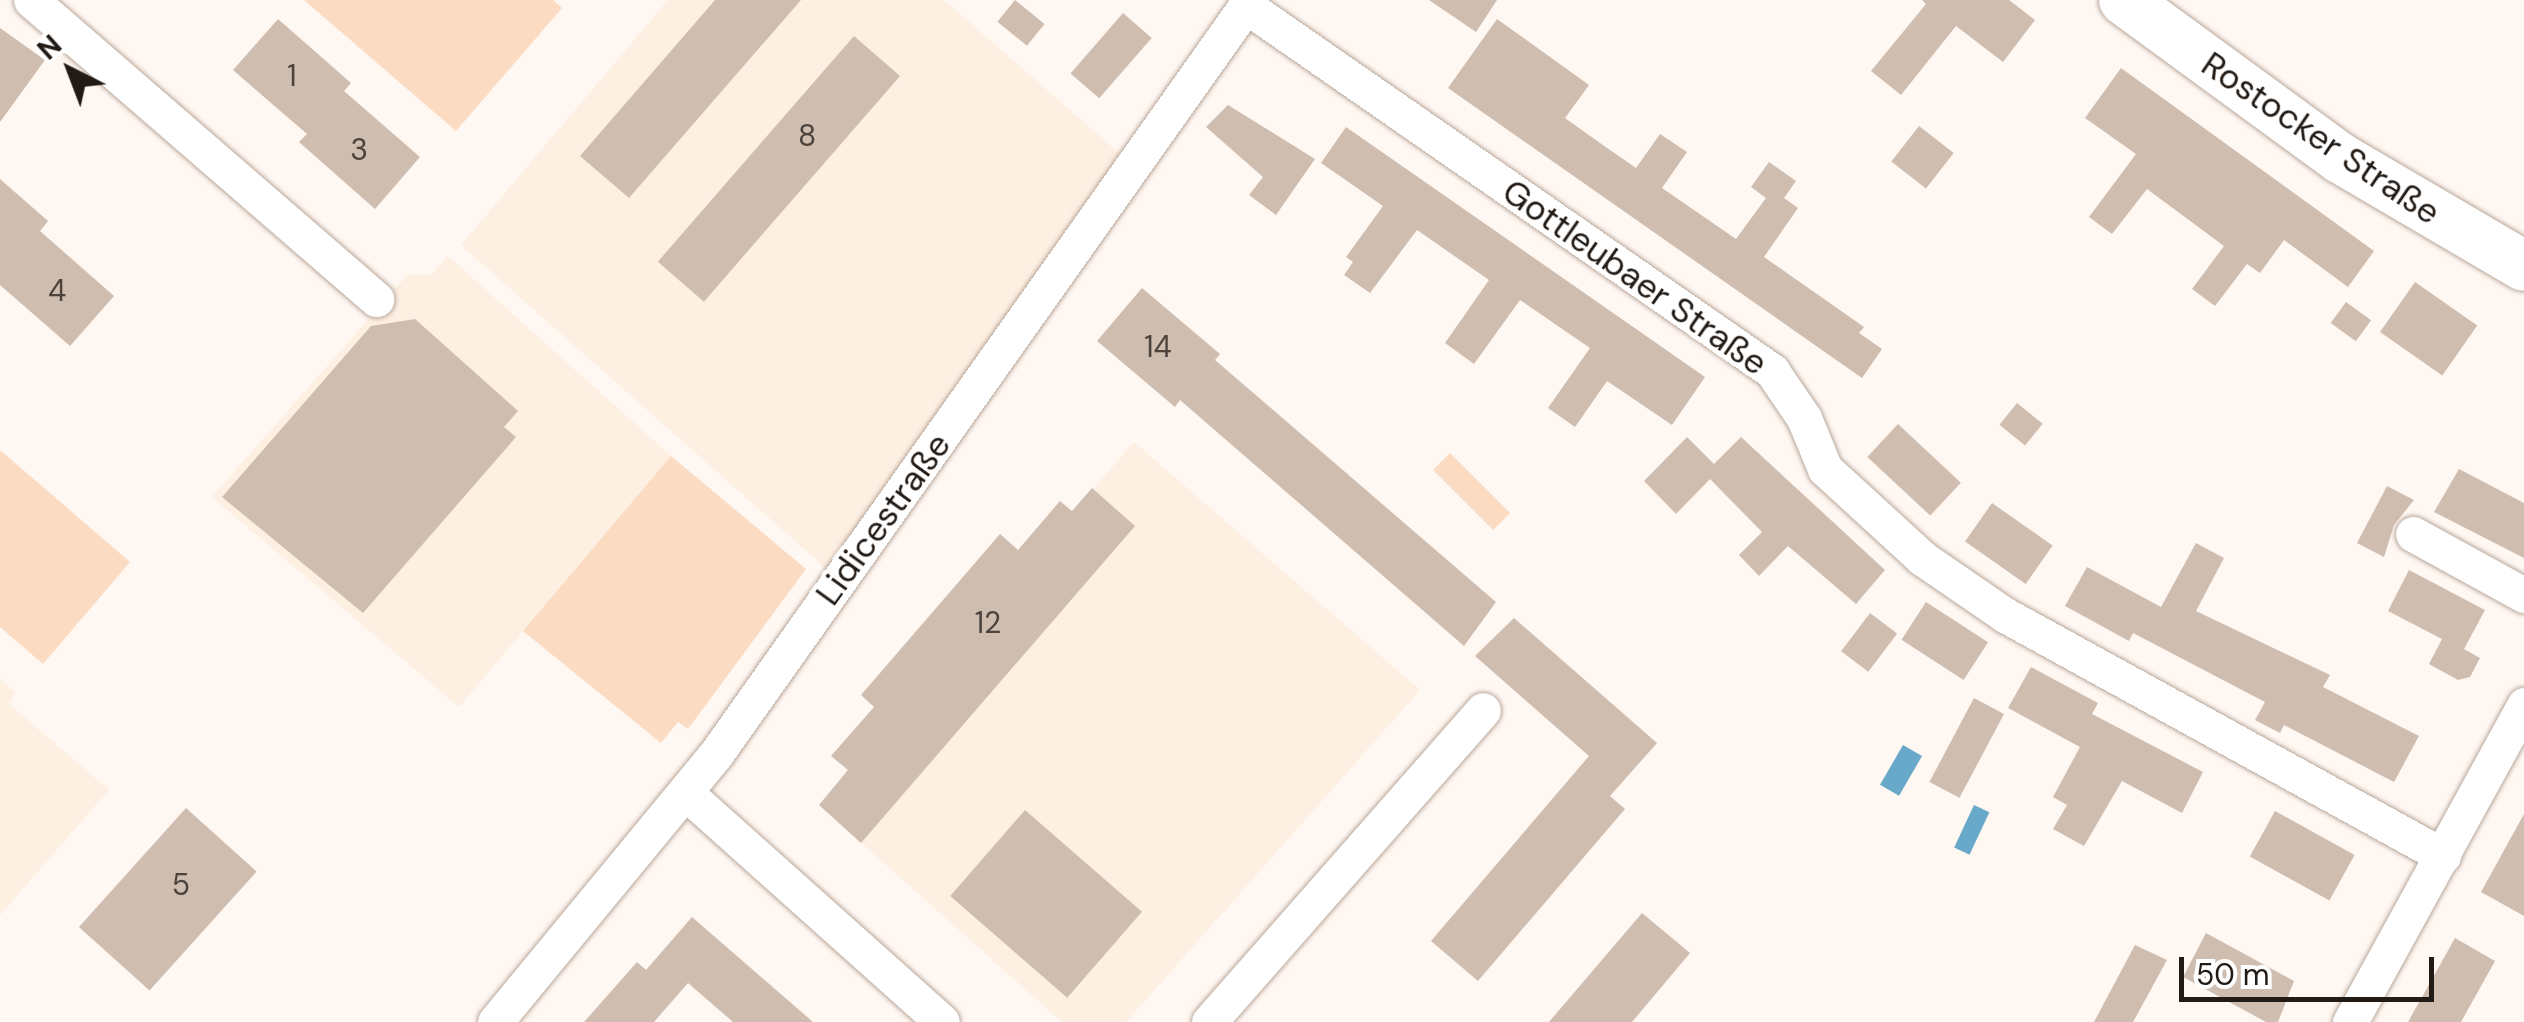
<!DOCTYPE html>
<meta charset="utf-8">
<style>
body{margin:0}
#map{position:relative;width:2524px;height:1022px;overflow:hidden;background:#fff7f2;font-family:"DM Sans",sans-serif}
div>[style]{position:absolute}
[style*='--x']{left:calc(var(--x)*1px);top:calc(var(--y)*1px);width:calc(var(--w)*1px);rotate:calc(var(--a)*1deg)}
.built>*{inset:0;background:#feefe3}
.green>*{inset:0;background:#fbdbc2;transform-origin:0 0}
.water>*{inset:0;background:#68a8c9;transform-origin:0 0}
.building>*{inset:0;background:#cfbdb0;transform-origin:0 0}
.roads{filter:drop-shadow(0 0 2px #b9a89a) drop-shadow(0 0 2px #b9a89a)}
.street>*{height:35px;margin:-17.5px;padding:0 17.5px;transform-origin:17.5px;border-radius:17.5px;background:#fff}
.secondary>*{height:50px;margin:-25px;padding:0 25px;transform-origin:25px;border-radius:25px;background:#fff}
span{translate:-50% -50%;white-space:nowrap;text-align:center;line-height:1.15;-webkit-text-stroke:9px #fff;paint-order:stroke}
.number-label{font-size:30px;color:#4c433c}
.number-label span{-webkit-text-stroke-width:0}
.street-label{font-size:35px;color:#211a15}
.north{position:absolute;left:20px;top:20px;width:100px;height:100px;-webkit-text-stroke:8px #fff;paint-order:stroke;rotate:318deg;font-size:28px;font-weight:700;line-height:40px;text-align:center;color:#211a15}
.north::after{content:'';display:block;margin:auto;width:35px;height:45px;background:#211a15;clip-path:polygon(50% 0,100% 100%,50% 72%,0 100%)}
.scale{position:absolute;left:2179px;top:957px;width:255px;height:45px;box-sizing:border-box;border:5px solid #211a15;border-top:0;padding-left:12px;font-size:30px;line-height:35px;white-space:nowrap;color:#211a15;-webkit-text-stroke:8px #fff;paint-order:stroke}
</style>
<div id="map">
<div class="built">
<i style="clip-path:polygon(668px 0,944px 0,1135px 167px,839px 580px,461px 245px)"></i>
<i style="clip-path:polygon(448px 256px,671px 456px,459px 707px,212px 497px,408px 274px,431px 275px)"></i>
<i style="clip-path:polygon(1134px 442px,1420px 690px,1126px 1022px,1062px 1022px,819px 805px)"></i>
<i style="clip-path:polygon(0 679px,16px 693px,8px 703px,109px 790px,0 915px)"></i>
</div>
<div class="green">
<i style="clip-path:polygon(304px 0,553px 0,562px 8px,456px 131px)"></i>
<i style="clip-path:polygon(0 450px,130px 562px,43px 664px,0 627px)"></i>
<i style="left:1450px;top:453px;width:85px;height:24px;rotate:45deg"></i>
<i style="clip-path:polygon(671px 456px,806px 569px,688px 729px,678px 722px,661px 743px,523px 631px)"></i>
</div>
<div class="water">
<i style="left:1903px;top:745px;width:22px;height:46px;rotate:30deg"></i>
<i style="left:1974px;top:805px;width:17px;height:47px;rotate:25deg"></i>
</div>
<div class="building">
<i style="clip-path:polygon(715px 0,801px 0,629px 198px,580px 156px)"></i>
<i style="left:1015px;top:0;width:38px;height:28px;rotate:39deg"></i>
<i style="clip-path:polygon(1429px 0,1497px 0,1476px 32px)"></i>
<i style="clip-path:polygon(1922px 0,2009px 0,2035px 20px,2003px 62px,1956px 26px,1901px 95px,1871px 71px,1926px 4px)"></i>
<i style="left:1123px;top:13px;width:38px;height:80px;rotate:41deg"></i>
<i style="clip-path:polygon(278px 19px,351px 83px,344px 91px,420px 157px,375px 209px,299px 142px,307px 134px,233px 70px)"></i>
<i style="clip-path:polygon(1497px 19px,1589px 85px,1565px 118px,1600px 143px,1636px 168px,1660px 134px,1687px 152px,1662px 188px,1736px 239px,1766px 198px,1751px 187px,1769px 162px,1796px 181px,1784px 198px,1798px 208px,1764px 257px,1864px 327px,1859px 333px,1882px 349px,1862px 378px,1448px 88px)"></i>
<i style="clip-path:polygon(0 28px,45px 60px,0 122px)"></i>
<i style="left:854px;top:36px;width:61px;height:299px;rotate:41deg"></i>
<i style="clip-path:polygon(2121px 68px,2374px 251px,2348px 287px,2284px 240px,2260px 273px,2247px 264px,2215px 306px,2192px 289px,2224px 246px,2147px 189px,2112px 234px,2089px 217px,2136px 154px,2085px 118px)"></i>
<i style="clip-path:polygon(1228px 105px,1315px 159px,1276px 215px,1249px 195px,1263px 177px,1206px 127px)"></i>
<i style="left:1919px;top:126px;width:44px;height:45px;rotate:38deg"></i>
<i style="clip-path:polygon(1346px 127px,1705px 377px,1672px 425px,1607px 381px,1575px 427px,1548px 408px,1590px 348px,1520px 300px,1474px 364px,1445px 343px,1489px 280px,1417px 230px,1370px 293px,1344px 275px,1353px 262px,1346px 257px,1383px 206px,1321px 163px)"></i>
<i style="clip-path:polygon(0 179px,48px 221px,40px 231px,114px 296px,70px 346px,0 285px)"></i>
<i style="left:2415px;top:282px;width:76px;height:61px;rotate:35deg"></i>
<i style="clip-path:polygon(1142px 288px,1220px 354px,1215px 360px,1496px 602px,1464px 646px,1180px 400px,1175px 407px,1097px 341px)"></i>
<i style="left:2346px;top:302px;width:31px;height:26px;rotate:36deg"></i>
<i style="clip-path:polygon(415px 319px,518px 411px,504px 427px,516px 437px,363px 613px,222px 497px,371px 326px)"></i>
<i style="left:2017px;top:403px;width:33px;height:28px;rotate:39deg"></i>
<i style="left:1898px;top:424px;width:86px;height:45px;rotate:43deg"></i>
<i style="clip-path:polygon(1687px 437px,1714px 464px,1741px 437px,1885px 570px,1856px 604px,1788px 546px,1759px 576px,1739px 555px,1762px 532px,1710px 479px,1676px 514px,1644px 481px)"></i>
<i style="clip-path:polygon(2459px 469px,2524px 503px,2524px 558px,2434px 512px)"></i>
<i style="clip-path:polygon(2387px 486px,2414px 500px,2394px 525px,2384px 557px,2357px 543px)"></i>
<i style="clip-path:polygon(1092px 488px,1135px 526px,861px 843px,819px 805px,848px 770px,831px 756px,874px 707px,861px 695px,1000px 534px,1018px 550px,1060px 501px,1072px 511px)"></i>
<i style="left:1992px;top:503px;width:74px;height:47px;rotate:35deg"></i>
<i style="clip-path:polygon(2196px 543px,2224px 558px,2196px 611px,2330px 675px,2323px 687px,2419px 736px,2394px 782px,2284px 725px,2280px 733px,2255px 720px,2265px 702px,2133px 633px,2129px 641px,2065px 606px,2087px 567px,2161px 607px)"></i>
<i style="clip-path:polygon(2409px 570px,2485px 610px,2464px 649px,2480px 658px,2470px 677px,2458px 680px,2429px 664px,2442px 639px,2388px 611px)"></i>
<i style="left:1926px;top:602px;width:74px;height:45px;rotate:33deg"></i>
<i style="left:1870px;top:613px;width:34px;height:48px;rotate:37deg"></i>
<i style="clip-path:polygon(1514px 618px,1657px 743px,1610px 796px,1625px 809px,1478px 981px,1431px 941px,1589px 756px,1475px 656px)"></i>
<i style="clip-path:polygon(2031px 667px,2098px 703px,2092px 714px,2203px 772px,2182px 813px,2122px 781px,2084px 846px,2053px 829px,2067px 805px,2053px 797px,2080px 747px,2008px 708px)"></i>
<i style="left:1974px;top:698px;width:34px;height:95px;rotate:28deg"></i>
<i style="left:186px;top:808px;width:95px;height:160px;rotate:42deg"></i>
<i style="left:1025px;top:810px;width:155px;height:114px;rotate:41deg"></i>
<i style="left:2275px;top:811px;width:91px;height:52px;rotate:29deg"></i>
<i style="clip-path:polygon(2524px 814px,2524px 916px,2481px 892px)"></i>
<i style="clip-path:polygon(1642px 913px,1690px 953px,1632px 1022px,1549px 1022px)"></i>
<i style="clip-path:polygon(692px 917px,775px 989px,813px 1022px,733px 1022px,688px 983px,654px 1022px,584px 1022px,637px 962px,646px 970px)"></i>
<i style="clip-path:polygon(2206px 933px,2294px 981px,2278px 1022px,2266px 1022px,2183px 977px)"></i>
<i style="clip-path:polygon(2455px 938px,2495px 961px,2461px 1022px,2408px 1022px)"></i>
<i style="clip-path:polygon(2135px 945px,2167px 960px,2133px 1022px,2094px 1022px)"></i>
</div>
<div class="roads">
<div class="street">
<i style="--x:31;--y:0;--w:457;--a:40.9"></i>
<i style="--x:1249;--y:8;--w:637;--a:34.76"></i>
<i style="--x:1772;--y:371;--w:57;--a:55.8"></i>
<i style="--x:1804;--y:418;--w:55;--a:67.6"></i>
<i style="--x:1825;--y:469;--w:132;--a:42.5"></i>
<i style="--x:1922;--y:558;--w:101;--a:34.5"></i>
<i style="--x:2005;--y:615;--w:500;--a:28.8"></i>
<i style="--x:2413;--y:534;--w:127;--a:28.8"></i>
<i style="--x:686;--y:793;--w:343;--a:41.8"></i>
<i style="--x:495;--y:1022;--w:347;--a:-50.5"></i>
<i style="--x:716;--y:754;--w:924;--a:-54.69"></i>
<i style="--x:1209;--y:1022;--w:415;--a:-48.7"></i>
<i style="--x:2350;--y:1022;--w:362;--a:-61.2"></i>
</div>
<div class="secondary">
<i style="--x:2124;--y:0;--w:268;--a:36.2"></i>
<i style="--x:2340;--y:158;--w:213;--a:30.4"></i>
</div>
</div>
<div class="number-label">
<span style="left:292px;top:76px">1</span>
<span style="left:807px;top:136px">8</span>
<span style="left:359px;top:150px">3</span>
<span style="left:57px;top:291px">4</span>
<span style="left:1158px;top:347px">14</span>
<span style="left:988px;top:623px">12</span>
<span style="left:181px;top:885px">5</span>
</div>
<div class="street-label">
<span style="left:2321px;top:138px;rotate:34deg">Rostocker Straße</span>
<span style="left:1635px;top:277px;rotate:35deg">Gottleubaer Straße</span>
<span style="left:883px;top:519px;rotate:-54deg">Lidicestraße</span>
</div>
<div class="north">N</div>
<div class="scale">50 m</div>
</div>
